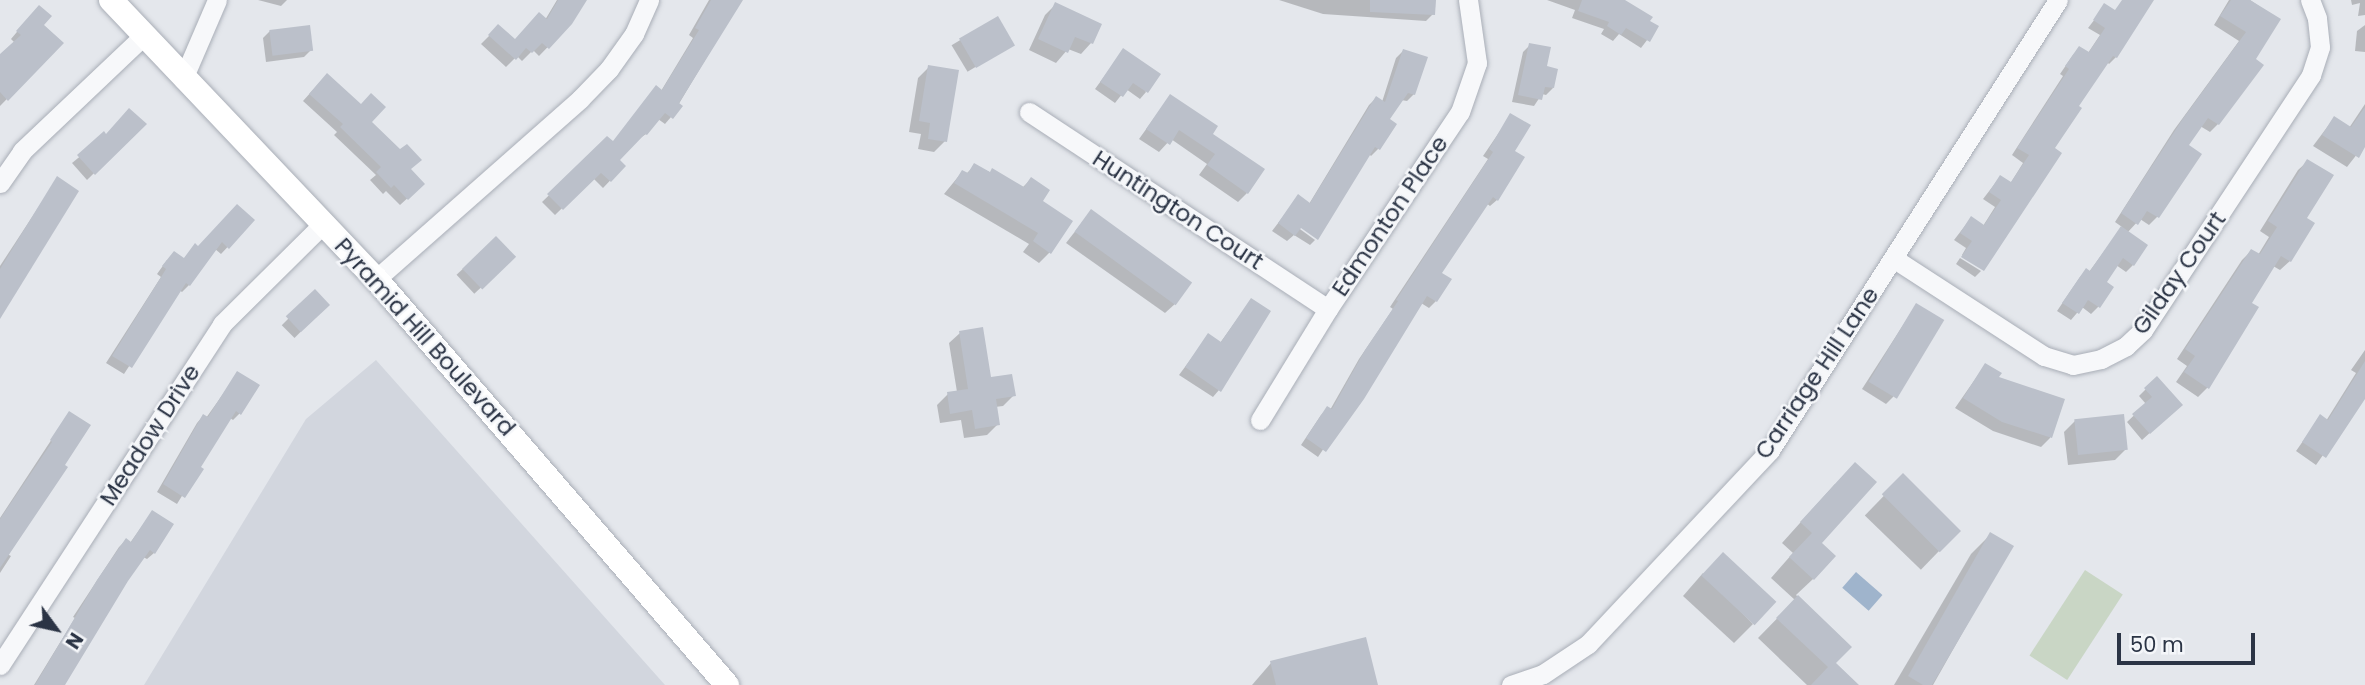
<!DOCTYPE html>
<style>
body{margin:0}
#map{position:relative;width:2365px;height:685px;overflow:hidden;background:#e4e7ec;font-family:Poppins,sans-serif}
div>[style]{position:absolute}
[style*='--x']{left:calc(var(--x)*1px);top:calc(var(--y)*1px);width:calc(var(--w)*1px);rotate:calc(var(--a)*1deg)}
.built>*{inset:0;background:#d2d6de}
.green>*{inset:0;background:#c9d6c5;transform-origin:0 0}
.water>*{inset:0;background:#9fb4cc;transform-origin:0 0}
.shadow>*{inset:0;background:#0003;transform-origin:0 0}
.building>*{inset:0;background:#bbc0ca;transform-origin:0 0}
.roads{filter:drop-shadow(0 0 2px #a9aeb7) drop-shadow(0 0 2px #a9aeb7)}
.minor>*{height:19px;margin:-9.5px;padding:0 9.5px;transform-origin:9.5px;border-radius:9.5px;background:#f7f8fa}
.major>*{height:24px;margin:-12px;padding:0 12px;transform-origin:12px;border-radius:12px;background:#fff}
span{translate:-50% -50%;white-space:nowrap;text-align:center;line-height:1.15;-webkit-text-stroke:5px #f4f6f9;paint-order:stroke}
.street-label{font-size:23px;color:#2b3445}
.north{position:absolute;left:21px;top:594px;width:70px;height:70px;-webkit-text-stroke:5px #f4f6f9;paint-order:stroke;rotate:123deg;font-size:19px;font-weight:700;line-height:28px;text-align:center;color:#2b3445}
.north::after{content:'';display:block;margin:auto;width:24px;height:32px;background:#2b3445;clip-path:polygon(50% 0,100% 100%,50% 72%,0 100%)}
.scale{position:absolute;left:2117px;top:633px;width:138px;height:32px;box-sizing:border-box;border:4px solid #2b3445;border-top:0;padding-left:9px;font-size:21px;line-height:24px;white-space:nowrap;color:#2b3445;-webkit-text-stroke:5px #f4f6f9;paint-order:stroke}
</style>
<div id="map">
<div class="built">
<i style="clip-path:polygon(376px 360px,665px 685px,144px 685px,306px 419px)"></i>
</div>
<div class="green">
<i style="left:2085px;top:570px;width:45px;height:102px;rotate:33deg"></i>
</div>
<div class="water">
<i style="left:1856px;top:572px;width:35px;height:21px;rotate:41deg"></i>
</div>
<div class="shadow">
<i style="clip-path:polygon(258px 0,287px 0,281px 6px)"></i>
<i style="clip-path:polygon(557px 0,584px 0,571px 23px,539px 56px,533px 50px,522px 61px,517px 56px,506px 67px,481px 44px,498px 27px,514px 41px,545px 20px)"></i>
<i style="clip-path:polygon(709px 0,741px 0,671px 117px,665px 124px,658px 119px,646px 134px,637px 140px,617px 160px,624px 166px,603px 188px,593px 178px,555px 215px,542px 202px,607px 139px,612px 143px,661px 91px,693px 38px,689px 35px)"></i>
<i style="clip-path:polygon(1279px 0,1434px 0,1433px 14px,1426px 21px,1323px 14px)"></i>
<i style="clip-path:polygon(1547px 0,1622px 0,1657px 27px,1641px 48px,1619px 34px,1613px 41px,1601px 34px,1604px 29px,1572px 18px,1575px 10px)"></i>
<i style="clip-path:polygon(2229px 0,2250px 0,2278px 19px,2218px 124px,2210px 132px,2200px 126px,2186px 145px,2199px 154px,2157px 217px,2149px 225px,2140px 219px,2127px 233px,2133px 265px,2126px 272px,2116px 265px,2104px 282px,2098px 307px,2091px 314px,2082px 307px,2071px 320px,2057px 311px,2080px 277px,2087px 270px,2089px 272px,2122px 227px,2115px 222px,2174px 130px,2239px 41px,2214px 25px)"></i>
<i style="clip-path:polygon(2351px 0,2365px 0,2365px 15px,2358px 16px,2360px 3px,2352px 5px)"></i>
<i style="clip-path:polygon(1055px 5px,1100px 25px,1091px 43px,1081px 54px,1068px 49px,1056px 63px,1029px 50px,1045px 15px)"></i>
<i style="clip-path:polygon(2105px 6px,2116px 57px,2109px 64px,2107px 62px,2077px 106px,1983px 269px,1962px 255px,1966px 248px,1954px 240px,1971px 218px,1983px 226px,1995px 207px,1983px 199px,2000px 177px,2010px 184px,2023px 163px,2012px 155px,2063px 76px,2060px 74px,2073px 55px,2080px 48px,2088px 53px,2100px 35px,2088px 28px)"></i>
<i style="clip-path:polygon(32px 14px,62px 43px,0 106px,0 57px,15px 43px,11px 39px)"></i>
<i style="left:997px;top:18px;width:31px;height:53px;rotate:59deg"></i>
<i style="clip-path:polygon(2365px 25px,2365px 52px,2355px 51px,2357px 31px)"></i>
<i style="clip-path:polygon(270px 31px,311px 50px,304px 57px,266px 62px,263px 38px)"></i>
<i style="clip-path:polygon(1530px 45px,1553px 88px,1546px 95px,1542px 94px,1534px 106px,1512px 102px,1523px 52px)"></i>
<i style="clip-path:polygon(1123px 51px,1146px 92px,1140px 99px,1126px 89px,1115px 103px,1095px 89px)"></i>
<i style="clip-path:polygon(1403px 51px,1414px 94px,1407px 101px,1401px 100px,1387px 120px,1378px 149px,1371px 156px,1369px 154px,1293px 224px,1315px 240px,1310px 245px,1294px 235px,1287px 241px,1272px 231px,1298px 197px,1309px 204px,1369px 105px,1376px 98px,1382px 102px,1396px 58px)"></i>
<i style="clip-path:polygon(929px 67px,945px 141px,934px 152px,918px 149px,921px 134px,909px 132px,918px 78px)"></i>
<i style="clip-path:polygon(320px 82px,361px 106px,369px 122px,423px 184px,400px 205px,386px 191px,383px 194px,370px 180px,376px 175px,334px 135px,337px 132px,303px 101px)"></i>
<i style="clip-path:polygon(1170px 96px,1210px 134px,1247px 193px,1238px 202px,1199px 175px,1207px 164px,1171px 139px,1159px 152px,1139px 139px)"></i>
<i style="clip-path:polygon(2365px 104px,2365px 144px,2347px 167px,2313px 146px,2334px 118px,2349px 128px)"></i>
<i style="clip-path:polygon(1511px 115px,1513px 152px,1497px 200px,1490px 206px,1486px 203px,1440px 274px,1436px 301px,1429px 308px,1421px 303px,1318px 457px,1301px 445px,1321px 415px,1327px 409px,1330px 410px,1359px 359px,1393px 309px,1390px 307px,1488px 159px,1483px 156px)"></i>
<i style="clip-path:polygon(144px 124px,87px 180px,72px 163px,105px 136px)"></i>
<i style="clip-path:polygon(2308px 161px,2305px 218px,2290px 261px,2280px 270px,2273px 266px,2250px 303px,2208px 387px,2198px 397px,2176px 382px,2187px 366px,2177px 359px,2242px 260px,2251px 251px,2258px 255px,2269px 237px,2260px 231px,2298px 170px)"></i>
<i style="clip-path:polygon(975px 165px,1022px 188px,1031px 179px,1041px 201px,1050px 252px,1039px 263px,1023px 252px,1029px 244px,944px 194px,962px 172px,966px 174px)"></i>
<i style="clip-path:polygon(57px 179px,0 314px,0 266px)"></i>
<i style="clip-path:polygon(1091px 211px,1176px 303px,1165px 313px,1066px 243px)"></i>
<i style="clip-path:polygon(252px 221px,221px 254px,215px 249px,189px 285px,182px 292px,179px 290px,124px 374px,106px 363px,161px 277px,157px 274px,167px 260px,183px 260px,195px 245px,198px 248px)"></i>
<i style="left:496px;top:238px;width:26px;height:54px;rotate:47deg"></i>
<i style="clip-path:polygon(1960px 258px,1981px 271px,1975px 277px,1956px 264px)"></i>
<i style="left:315px;top:292px;width:18px;height:47px;rotate:45deg"></i>
<i style="clip-path:polygon(1251px 300px,1219px 390px,1213px 397px,1179px 375px,1208px 336px,1220px 343px)"></i>
<i style="clip-path:polygon(1916px 305px,1893px 397px,1886px 404px,1862px 389px)"></i>
<i style="clip-path:polygon(960px 333px,990px 379px,1014px 395px,1003px 406px,995px 407px,998px 424px,987px 435px,964px 438px,961px 420px,940px 423px,937px 405px,948px 394px,957px 392px,949px 343px)"></i>
<i style="clip-path:polygon(2365px 350px,2365px 395px,2316px 465px,2296px 451px,2320px 417px,2326px 421px,2356px 373px,2351px 370px)"></i>
<i style="clip-path:polygon(1985px 365px,1997px 378px,2062px 400px,2050px 438px,2041px 447px,1993px 431px,1955px 408px)"></i>
<i style="clip-path:polygon(238px 373px,240px 413px,233px 420px,230px 418px,177px 504px,157px 492px,197px 423px,203px 416px,206px 418px)"></i>
<i style="clip-path:polygon(2157px 378px,2174px 411px,2142px 440px,2127px 422px,2146px 404px,2139px 396px)"></i>
<i style="clip-path:polygon(69px 413px,7px 554px,11px 556px,0 573px,0 518px)"></i>
<i style="clip-path:polygon(2075px 421px,2126px 449px,2115px 460px,2068px 465px,2064px 432px)"></i>
<i style="left:1903px;top:476px;width:78px;height:55px;rotate:44deg"></i>
<i style="clip-path:polygon(1835px 484px,1813px 579px,1796px 595px,1850px 647px,1834px 663px,1855px 685px,1807px 685px,1758px 638px,1795px 600px,1771px 578px,1793px 553px,1782px 543px)"></i>
<i style="clip-path:polygon(152px 512px,154px 553px,147px 559px,143px 557px,127px 580px,64px 685px,34px 685px,75px 618px,73px 617px,119px 547px,126px 540px,130px 543px)"></i>
<i style="clip-path:polygon(1991px 534px,2011px 547px,1933px 685px,1894px 685px,1971px 554px)"></i>
<i style="clip-path:polygon(1703px 573px,1753px 624px,1734px 643px,1683px 596px)"></i>
<i style="clip-path:polygon(1271px 663px,1374px 685px,1252px 685px)"></i>
</div>
<div class="building">
<i style="clip-path:polygon(558px 0,587px 0,572px 24px,549px 49px,542px 43px,532px 53px,526px 48px,516px 60px,488px 35px,498px 24px,515px 39px,539px 12px,547px 19px)"></i>
<i style="clip-path:polygon(711px 0,743px 0,679px 103px,683px 106px,673px 119px,665px 113px,647px 135px,645px 134px,620px 160px,626px 166px,611px 182px,601px 173px,563px 210px,547px 194px,607px 136px,613px 141px,656px 85px,662px 90px,699px 30px,695px 28px)"></i>
<i style="clip-path:polygon(1370px 0,1436px 0,1435px 15px,1370px 12px)"></i>
<i style="clip-path:polygon(1582px 0,1625px 0,1653px 17px,1650px 21px,1659px 26px,1650px 42px,1626px 28px,1621px 35px,1607px 26px,1609px 22px,1578px 11px)"></i>
<i style="clip-path:polygon(2122px 0,2154px 0,2117px 58px,2113px 56px,2079px 106px,2082px 108px,2055px 148px,2062px 153px,1984px 271px,1961px 257px,1972px 241px,1960px 233px,1971px 216px,1984px 225px,2001px 200px,1989px 192px,2000px 175px,2011px 182px,2029px 155px,2017px 148px,2069px 69px,2065px 66px,2079px 46px,2089px 52px,2105px 28px,2093px 20px,2104px 3px,2115px 10px)"></i>
<i style="clip-path:polygon(2231px 0,2250px 0,2281px 19px,2256px 59px,2264px 65px,2219px 125px,2208px 118px,2189px 145px,2202px 154px,2159px 218px,2147px 211px,2138px 225px,2121px 213px,2182px 120px,2246px 32px,2220px 16px)"></i>
<i style="clip-path:polygon(1055px 2px,1102px 24px,1093px 44px,1075px 37px,1068px 53px,1038px 39px)"></i>
<i style="clip-path:polygon(39px 5px,52px 16px,44px 25px,64px 43px,8px 101px,0 92px,0 54px,21px 35px,16px 31px)"></i>
<i style="left:998px;top:16px;width:34px;height:45px;rotate:60deg"></i>
<i style="left:310px;top:25px;width:26px;height:41px;rotate:83deg"></i>
<i style="clip-path:polygon(1529px 43px,1551px 47px,1547px 66px,1558px 69px,1554px 88px,1545px 87px,1542px 100px,1518px 95px)"></i>
<i style="clip-path:polygon(1123px 48px,1161px 74px,1148px 93px,1133px 83px,1123px 97px,1100px 82px)"></i>
<i style="clip-path:polygon(1403px 49px,1428px 57px,1415px 95px,1408px 93px,1390px 119px,1397px 124px,1380px 150px,1375px 147px,1318px 240px,1301px 228px,1295px 236px,1278px 223px,1298px 194px,1310px 203px,1376px 96px,1385px 102px)"></i>
<i style="clip-path:polygon(928px 65px,959px 70px,947px 142px,928px 139px,930px 123px,919px 121px)"></i>
<i style="clip-path:polygon(327px 73px,361px 104px,371px 93px,386px 107px,372px 122px,400px 149px,407px 144px,422px 160px,411px 169px,425px 184px,408px 200px,394px 185px,391px 188px,376px 172px,381px 167px,340px 127px,343px 124px,309px 94px)"></i>
<i style="clip-path:polygon(1170px 94px,1218px 126px,1213px 134px,1265px 169px,1248px 194px,1207px 165px,1215px 154px,1179px 130px,1170px 145px,1146px 129px)"></i>
<i style="clip-path:polygon(2365px 107px,2365px 147px,2359px 158px,2322px 135px,2334px 116px,2351px 127px)"></i>
<i style="clip-path:polygon(129px 108px,147px 124px,95px 175px,77px 155px,104px 131px,106px 134px)"></i>
<i style="clip-path:polygon(1510px 113px,1531px 125px,1515px 151px,1525px 157px,1498px 201px,1493px 197px,1442px 273px,1452px 279px,1437px 302px,1427px 296px,1364px 399px,1326px 452px,1306px 438px,1327px 406px,1332px 409px,1365px 350px,1398px 301px,1396px 300px,1493px 152px,1489px 149px)"></i>
<i style="clip-path:polygon(2307px 159px,2334px 175px,2307px 218px,2315px 223px,2291px 262px,2281px 256px,2252px 303px,2259px 307px,2209px 389px,2184px 372px,2195px 356px,2185px 349px,2251px 249px,2260px 254px,2277px 227px,2268px 221px)"></i>
<i style="clip-path:polygon(974px 163px,990px 172px,992px 168px,1024px 187px,1031px 177px,1050px 190px,1043px 201px,1073px 221px,1051px 254px,1033px 241px,1038px 233px,954px 183px,962px 170px,968px 173px)"></i>
<i style="clip-path:polygon(57px 176px,79px 191px,0 319px,0 269px)"></i>
<i style="clip-path:polygon(237px 204px,255px 220px,229px 249px,222px 242px,190px 286px,186px 283px,132px 368px,112px 356px,166px 269px,162px 266px,174px 251px,184px 258px,195px 243px,198px 246px)"></i>
<i style="left:1091px;top:209px;width:125px;height:28px;rotate:36deg"></i>
<i style="clip-path:polygon(2121px 226px,2148px 245px,2134px 266px,2123px 258px,2107px 282px,2114px 287px,2100px 308px,2088px 300px,2079px 314px,2062px 303px,2086px 268px,2090px 271px)"></i>
<i style="left:496px;top:236px;width:29px;height:47px;rotate:46deg"></i>
<i style="left:315px;top:289px;width:22px;height:40px;rotate:47deg"></i>
<i style="clip-path:polygon(1251px 298px,1271px 311px,1221px 392px,1185px 367px,1208px 333px,1221px 342px)"></i>
<i style="left:1916px;top:303px;width:33px;height:92px;rotate:31deg"></i>
<i style="clip-path:polygon(983px 327px,991px 377px,1012px 374px,1016px 396px,996px 399px,1000px 425px,975px 429px,972px 410px,950px 414px,947px 392px,968px 389px,959px 331px)"></i>
<i style="clip-path:polygon(2365px 361px,2365px 399px,2326px 458px,2302px 442px,2320px 414px,2328px 420px)"></i>
<i style="clip-path:polygon(1985px 363px,2002px 373px,1999px 377px,2065px 399px,2052px 438px,2002px 422px,1963px 398px)"></i>
<i style="clip-path:polygon(237px 371px,260px 385px,241px 415px,236px 411px,201px 467px,204px 469px,185px 498px,163px 484px,203px 414px,208px 417px)"></i>
<i style="clip-path:polygon(2157px 376px,2183px 405px,2150px 434px,2132px 414px,2152px 397px,2144px 388px)"></i>
<i style="clip-path:polygon(69px 411px,91px 425px,65px 465px,68px 467px,0 568px,0 519px,52px 442px,50px 440px)"></i>
<i style="left:2124px;top:414px;width:36px;height:50px;rotate:84deg"></i>
<i style="clip-path:polygon(1855px 462px,1877px 482px,1822px 543px,1836px 556px,1814px 580px,1789px 557px,1812px 533px,1800px 522px)"></i>
<i style="left:1903px;top:473px;width:82px;height:30px;rotate:45deg"></i>
<i style="clip-path:polygon(152px 510px,174px 524px,155px 554px,150px 550px,128px 581px,65px 685px,35px 685px,97px 580px,126px 538px,131px 542px)"></i>
<i style="clip-path:polygon(1990px 532px,2014px 546px,1932px 685px,1923px 685px,1908px 676px)"></i>
<i style="left:1723px;top:552px;width:73px;height:32px;rotate:43deg"></i>
<i style="clip-path:polygon(1798px 595px,1852px 647px,1836px 663px,1859px 685px,1811px 685px,1828px 667px,1776px 618px)"></i>
<i style="clip-path:polygon(1366px 637px,1378px 685px,1276px 685px,1270px 661px)"></i>
</div>
<div class="roads">
<div class="minor">
<i style="--x:183;--y:79;--w:86;--a:-66.7"></i>
<i style="--x:1029;--y:112;--w:358;--a:33.4"></i>
<i style="--x:0;--y:183;--w:39;--a:-55"></i>
<i style="--x:22;--y:151;--w:167;--a:-43.5"></i>
<i style="--x:1893;--y:258;--w:180;--a:33"></i>
<i style="--x:2044;--y:356;--w:30;--a:17"></i>
<i style="--x:2073;--y:365;--w:29;--a:-12"></i>
<i style="--x:2101;--y:359;--w:28;--a:-27"></i>
<i style="--x:2126;--y:346;--w:23;--a:-43"></i>
<i style="--x:2143;--y:330;--w:305;--a:-56.6"></i>
<i style="--x:2311;--y:75;--w:29;--a:-72"></i>
<i style="--x:2320;--y:47;--w:29;--a:-96"></i>
<i style="--x:2317;--y:18;--w:19;--a:-111"></i>
<i style="--x:376;--y:279;--w:272;--a:-41.4"></i>
<i style="--x:580;--y:99;--w:42;--a:-46"></i>
<i style="--x:609;--y:69;--w:43;--a:-54.5"></i>
<i style="--x:634;--y:34;--w:37;--a:-66"></i>
<i style="--x:1260;--y:420;--w:130;--a:-58.5"></i>
<i style="--x:1328;--y:309;--w:237;--a:-56.2"></i>
<i style="--x:1460;--y:112;--w:52;--a:-70.9"></i>
<i style="--x:1477;--y:63;--w:64;--a:-98.1"></i>
<i style="--x:0;--y:665;--w:407;--a:-56.9"></i>
<i style="--x:222;--y:324;--w:142;--a:-44.7"></i>
<i style="--x:1511;--y:685;--w:34;--a:-19"></i>
<i style="--x:1543;--y:674;--w:54;--a:-33.7"></i>
<i style="--x:1588;--y:644;--w:266;--a:-46.8"></i>
<i style="--x:1770;--y:450;--w:534;--a:-57.38"></i>
</div>
<div class="major">
<i style="--x:111;--y:0;--w:385;--a:46.5"></i>
<i style="--x:376;--y:279;--w:537;--a:49.16"></i>
</div>
</div>
<div class="street-label">
<span style="left:1178px;top:210px;rotate:33deg">Huntington Court</span>
<span style="left:1390px;top:216px;rotate:-56deg">Edmonton Place</span>
<span style="left:2179px;top:273px;rotate:-55deg">Gilday Court</span>
<span style="left:425px;top:337px;rotate:48deg">Pyramid Hill Boulevard</span>
<span style="left:1817px;top:373px;rotate:-56deg">Carriage Hill Lane</span>
<span style="left:150px;top:435px;rotate:-57deg">Meadow Drive</span>
</div>
<div class="north">N</div>
<div class="scale">50 m</div>
</div>
